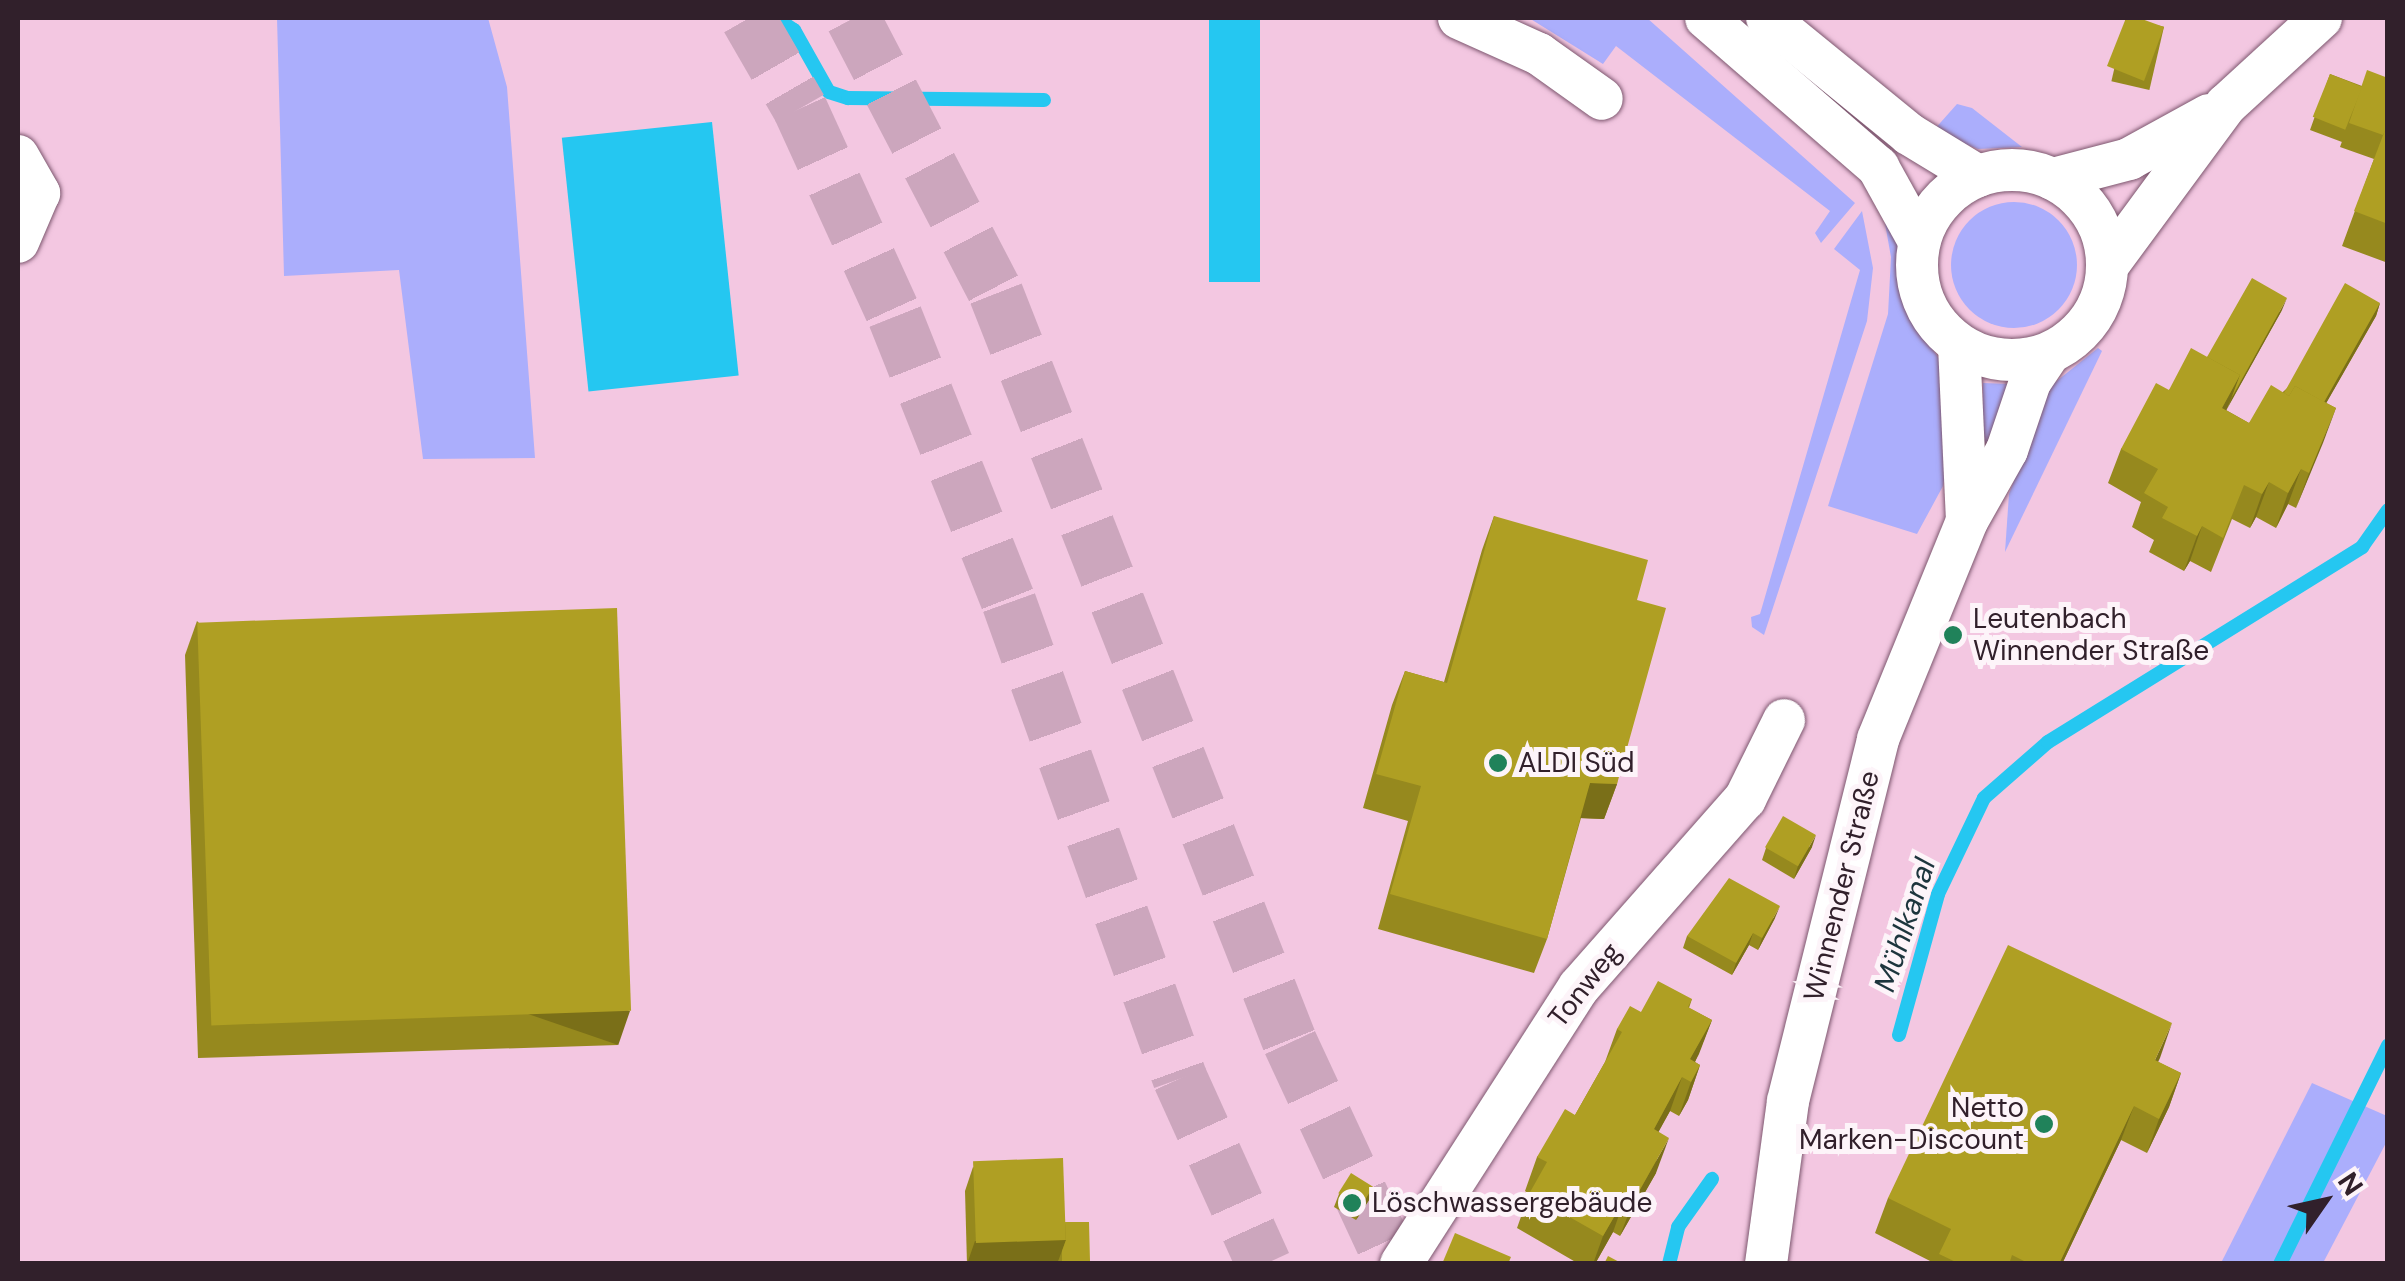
<!DOCTYPE html>
<meta charset="utf-8">
<style>
body{margin:0}
#map{position:relative;width:2405px;height:1281px;overflow:hidden;background:#f3c7e1;font-family:"DM Sans",sans-serif}
div>[style]{position:absolute}
[style*='--x']{left:calc(var(--x)*1px);top:calc(var(--y)*1px);width:calc(var(--w)*1px);rotate:calc(var(--a)*1deg)}
.green>*{inset:0;background:#abaefc}
.round{border-radius:50%}
.water>*{inset:0;background:#25c7f1;transform-origin:0 0}
.stream>*{height:14px;margin:-7px;padding:0 7px;transform-origin:7px;border-radius:7px;background:#25c7f1}
.highway-tunnel>*{height:55px;margin-top:-27.5px;transform-origin:0;background:repeating-linear-gradient(90deg,#cca6bd 0 55px,transparent 0 83px)}
.roads{filter:drop-shadow(0 0 2px #7d576f) drop-shadow(0 0 2px #7d576f)}
.minor>*{height:42px;margin:-21px;padding:0 21px;transform-origin:21px;border-radius:21px;background:#fff}
.minor>.ring{margin:-21px;padding:0;box-sizing:content-box;background:none;border:42px solid #fff;border-radius:50%}
.wall>*{inset:0;background:#96891e;transform-origin:0 0}
.shaded-wall>*{inset:0;background:#7a6f18;transform-origin:0 0}
.building>*{inset:0;background:#af9f23;transform-origin:0 0}
.dots>*{width:28px;height:28px;translate:-50% -50%;box-sizing:border-box;border:5px solid #fdf4f9;border-radius:50%}
span{translate:-50% -50%;white-space:nowrap;text-align:center;line-height:1.15;-webkit-text-stroke:10px #fdf4f9;paint-order:stroke}
.poi-label{font-size:28px;color:#31202b}
.left{translate:0 -50%;text-align:left}
.right{translate:-100% -50%;text-align:right}
.street-label{font-size:28px;color:#31202b}
.water-label{font-size:30px;color:#1d353d;font-style:italic}
.frame{position:absolute;inset:0;border:20px solid #31202b;pointer-events:none}
.north{position:absolute;left:2275px;top:1151px;width:100px;height:100px;-webkit-text-stroke:8px #fdf4f9;paint-order:stroke;rotate:56deg;font-size:28px;font-weight:700;line-height:40px;text-align:center;color:#31202b}
.north::after{content:'';display:block;margin:auto;width:35px;height:45px;background:#31202b;clip-path:polygon(50% 0,100% 100%,50% 72%,0 100%)}
</style>
<div id="map">
<div class="green">
<i style="clip-path:polygon(277px 18px,488px 18px,507px 87px,535px 458px,423px 459px,399px 270px,284px 276px)"></i>
<i style="clip-path:polygon(1529px 18px,1647px 18px,1855px 203px,1821px 243px,1815px 233px,1830px 211px,1616px 46px,1603px 64px)"></i>
<i style="clip-path:polygon(1957px 104px,1972px 108px,2022px 147px,1978px 149px,1933px 131px)"></i>
<i class="round" style="left:1951px;top:202px;width:126px;height:126px"></i>
<i style="clip-path:polygon(1862px 211px,1873px 268px,1867px 321px,1764px 635px,1752px 627px,1751px 617px,1760px 614px,1860px 270px,1834px 249px)"></i>
<i style="clip-path:polygon(1884px 218px,1900px 248px,1899px 275px,1913px 321px,1942px 363px,1950px 446px,1943px 486px,1917px 534px,1828px 506px,1888px 314px,1891px 257px)"></i>
<i style="clip-path:polygon(2098px 348px,2102px 351px,2005px 552px,2009px 494px,2048px 388px)"></i>
<i style="clip-path:polygon(1983px 383px,2010px 384px,1990px 443px,1983px 442px)"></i>
<i style="clip-path:polygon(2312px 1083px,2387px 1116px,2387px 1141px,2323px 1263px,2221px 1263px)"></i>
</div>
<div class="water">
<i style="left:1209px;top:18px;width:51px;height:264px"></i>
<i style="left:712px;top:122px;width:255px;height:151px;rotate:84deg"></i>
</div>
<div class="stream">
<i style="--x:776;--y:18;--w:22;--a:34"></i>
<i style="--x:794;--y:30;--w:71;--a:60.6"></i>
<i style="--x:829;--y:92;--w:20;--a:18"></i>
<i style="--x:848;--y:98;--w:196;--a:0.6"></i>
<i style="--x:1899;--y:1035;--w:146;--a:-74.5"></i>
<i style="--x:1938;--y:894;--w:106;--a:-64.4"></i>
<i style="--x:1984;--y:798;--w:85;--a:-41.2"></i>
<i style="--x:2048;--y:742;--w:370;--a:-31.8"></i>
<i style="--x:2362;--y:547;--w:45;--a:-54.9"></i>
<i style="--x:1669;--y:1264;--w:38;--a:-76"></i>
<i style="--x:1678;--y:1227;--w:59;--a:-54.7"></i>
<i style="--x:2280;--y:1264;--w:244;--a:-63.7"></i>
</div>
<div class="highway-tunnel">
<i style="--x:748;--y:18;--w:104;--a:60"></i>
<i style="--x:800;--y:108;--w:229;--a:65.5"></i>
<i style="--x:895;--y:316;--w:308;--a:68.3"></i>
<i style="--x:1009;--y:602;--w:506;--a:70.24"></i>
<i style="--x:1180;--y:1078;--w:204;--a:65.7"></i>
<i style="--x:853;--y:18;--w:310;--a:62.5"></i>
<i style="--x:996;--y:293;--w:805;--a:68.57"></i>
<i style="--x:1290;--y:1042;--w:245;--a:65.1"></i>
</div>
<div class="roads">
<div class="minor">
<i style="--x:1459;--y:18;--w:88;--a:24.2"></i>
<i style="--x:1539;--y:54;--w:77;--a:35.5"></i>
<i style="--x:1706;--y:18;--w:228;--a:40.9"></i>
<i style="--x:1878;--y:167;--w:85;--a:61"></i>
<i style="--x:1767;--y:18;--w:183;--a:39.2"></i>
<i style="--x:1909;--y:134;--w:81;--a:31.3"></i>
<i style="--x:18;--y:156;--w:43;--a:60.4"></i>
<i style="--x:39;--y:193;--w:53;--a:113.2"></i>
<i class="ring" style="left:1917px;top:170px;width:148px;height:148px"></i>
<i style="--x:2053;--y:179;--w:79;--a:-14.7"></i>
<i style="--x:2129;--y:159;--w:91;--a:-28.8"></i>
<i style="--x:2108;--y:265;--w:199;--a:-53.6"></i>
<i style="--x:2226;--y:105;--w:129;--a:-42.5"></i>
<i style="--x:1959;--y:345;--w:174;--a:87.4"></i>
<i style="--x:1401;--y:1264;--w:329;--a:-57.3"></i>
<i style="--x:1579;--y:987;--w:251;--a:-48.6"></i>
<i style="--x:1745;--y:799;--w:88;--a:-63.7"></i>
<i style="--x:1766;--y:1264;--w:164;--a:-82.3"></i>
<i style="--x:1788;--y:1101;--w:373;--a:-76"></i>
<i style="--x:1878;--y:739;--w:235;--a:-67.8"></i>
<i style="--x:1967;--y:521;--w:81;--a:-60.6"></i>
<i style="--x:2007;--y:450;--w:72;--a:-71.3"></i>
<i style="--x:2030;--y:382;--w:34;--a:-56"></i>
</div>
</div>
<div class="wall">
<i style="left:2126px;top:18px;width:39px;height:65px;rotate:13deg"></i>
<i style="clip-path:polygon(2330px 74px,2362px 86px,2388px 78px,2388px 263px,2342px 246px,2374px 159px,2340px 147px,2350px 119px,2342px 142px,2310px 130px)"></i>
<i style="clip-path:polygon(2380px 303px,2376px 316px,2326px 403px,2336px 408px,2296px 508px,2288px 504px,2276px 528px,2256px 517px,2250px 528px,2232px 519px,2211px 572px,2190px 561px,2184px 571px,2149px 552px,2154px 540px,2132px 527px,2141px 502px,2108px 483px,2121px 449px,2169px 390px,2207px 357px,2282px 310px,2226px 410px,2249px 423px)"></i>
<i style="clip-path:polygon(1494px 516px,1637px 600px,1617px 784px,1604px 819px,1581px 818px,1547px 939px,1534px 973px,1378px 929px,1408px 821px,1363px 808px,1392px 705px,1405px 671px,1444px 682px,1482px 550px)"></i>
<i style="clip-path:polygon(197px 621px,618px 1045px,198px 1058px,185px 655px)"></i>
<i style="clip-path:polygon(1812px 847px,1794px 879px,1762px 860px,1766px 848px)"></i>
<i style="clip-path:polygon(1775px 918px,1758px 950px,1749px 945px,1732px 975px,1683px 948px,1687px 936px)"></i>
<i style="clip-path:polygon(1692px 999px,1689px 1008px,1712px 1020px,1695px 1062px,1700px 1065px,1688px 1100px,1679px 1116px,1670px 1111px,1658px 1132px,1656px 1173px,1620px 1236px,1613px 1232px,1595px 1264px,1579px 1264px,1517px 1228px,1529px 1194px,1525px 1191px,1537px 1157px,1575px 1115px,1605px 1062px,1617px 1029px,1641px 1012px)"></i>
<i style="clip-path:polygon(2158px 1062px,2181px 1073px,2169px 1107px,2147px 1153px,2121px 1140px,2062px 1264px,1936px 1264px,1875px 1233px,1888px 1198px)"></i>
<i style="clip-path:polygon(973px 1167px,1065px 1222px,1090px 1261px,1089px 1264px,967px 1264px,965px 1191px)"></i>
<i style="clip-path:polygon(1373px 1187px,1369px 1200px,1356px 1220px,1334px 1207px,1339px 1194px)"></i>
</div>
<div class="shaded-wall">
<i style="clip-path:polygon(2287px 298px,2282px 310px,2227px 409px,2232px 397px)"></i>
<i style="clip-path:polygon(2380px 303px,2376px 316px,2308px 435px,2313px 422px)"></i>
<i style="clip-path:polygon(2240px 375px,2227px 409px,2209px 442px,2222px 408px)"></i>
<i style="clip-path:polygon(2336px 408px,2323px 443px,2296px 508px,2309px 473px)"></i>
<i style="clip-path:polygon(2301px 469px,2288px 504px,2276px 528px,2288px 493px)"></i>
<i style="clip-path:polygon(2269px 482px,2256px 517px,2250px 528px,2262px 494px)"></i>
<i style="clip-path:polygon(2202px 526px,2190px 561px,2184px 571px,2197px 536px)"></i>
<i style="clip-path:polygon(1590px 783px,1617px 784px,1604px 819px,1578px 818px)"></i>
<i style="clip-path:polygon(1816px 835px,1812px 847px,1794px 879px,1798px 866px)"></i>
<i style="clip-path:polygon(1780px 906px,1775px 918px,1758px 950px,1762px 938px)"></i>
<i style="clip-path:polygon(1753px 933px,1749px 945px,1732px 975px,1736px 963px)"></i>
<i style="left:630px;top:1011px;width:36px;height:420px;rotate:109deg"></i>
<i style="clip-path:polygon(1712px 1020px,1699px 1054px,1686px 1079px,1690px 1059px)"></i>
<i style="clip-path:polygon(2172px 1023px,2160px 1058px,2142px 1095px,2155px 1060px)"></i>
<i style="clip-path:polygon(1700px 1065px,1688px 1100px,1679px 1116px,1691px 1082px)"></i>
<i style="clip-path:polygon(2181px 1073px,2169px 1107px,2147px 1153px,2159px 1119px)"></i>
<i style="clip-path:polygon(1682px 1077px,1670px 1111px,1641px 1164px,1654px 1129px)"></i>
<i style="clip-path:polygon(2134px 1106px,2121px 1140px,2062px 1264px,2059px 1264px)"></i>
<i style="clip-path:polygon(1669px 1138px,1656px 1173px,1620px 1236px,1633px 1202px)"></i>
<i style="clip-path:polygon(1373px 1187px,1369px 1200px,1356px 1220px,1360px 1208px)"></i>
<i style="clip-path:polygon(1625px 1198px,1613px 1232px,1595px 1264px,1593px 1264px,1603px 1236px)"></i>
<i style="clip-path:polygon(1066px 1240px,1057px 1264px,967px 1264px,975px 1241px)"></i>
</div>
<div class="building">
<i style="clip-path:polygon(2126px 18px,2139px 18px,2164px 27px,2144px 81px,2107px 66px)"></i>
<i style="clip-path:polygon(2367px 70px,2388px 78px,2388px 125px,2383px 135px,2349px 123px)"></i>
<i style="left:2330px;top:74px;width:35px;height:46px;rotate:22deg"></i>
<i style="clip-path:polygon(2387px 125px,2388px 125px,2388px 224px,2354px 211px)"></i>
<i style="clip-path:polygon(2252px 278px,2287px 298px,2232px 397px,2240px 375px,2207px 357px)"></i>
<i style="clip-path:polygon(2345px 283px,2380px 303px,2324px 402px,2295px 386px,2289px 396px,2284px 393px)"></i>
<i style="clip-path:polygon(2191px 348px,2240px 375px,2222px 408px,2249px 423px,2271px 385px,2289px 396px,2295px 386px,2336px 408px,2309px 473px,2301px 469px,2288px 493px,2269px 482px,2262px 494px,2244px 485px,2223px 538px,2202px 526px,2197px 536px,2162px 518px,2168px 507px,2144px 493px,2158px 469px,2121px 449px,2156px 383px,2169px 390px)"></i>
<i style="clip-path:polygon(1494px 516px,1648px 560px,1637px 600px,1666px 608px,1617px 784px,1590px 783px,1547px 939px,1390px 894px,1421px 786px,1376px 774px,1405px 671px,1447px 683px)"></i>
<i style="left:617px;top:608px;width:403px;height:420px;rotate:88deg"></i>
<i style="left:1783px;top:816px;width:38px;height:36px;rotate:30deg"></i>
<i style="clip-path:polygon(1729px 878px,1780px 906px,1762px 938px,1753px 933px,1736px 963px,1687px 936px)"></i>
<i style="clip-path:polygon(2008px 945px,2172px 1023px,2155px 1060px,2181px 1073px,2159px 1119px,2134px 1106px,2059px 1264px,2030px 1264px,2012px 1255px,2009px 1264px,1960px 1264px,1939px 1254px,1951px 1229px,1888px 1198px)"></i>
<i style="clip-path:polygon(1658px 981px,1692px 999px,1688px 1007px,1712px 1020px,1690px 1059px,1700px 1065px,1691px 1082px,1682px 1077px,1654px 1129px,1669px 1138px,1633px 1202px,1625px 1198px,1603px 1236px,1529px 1194px,1547px 1162px,1537px 1157px,1565px 1109px,1575px 1115px,1622px 1032px,1617px 1029px,1630px 1006px,1641px 1012px)"></i>
<i style="left:1063px;top:1158px;width:82px;height:90px;rotate:88deg"></i>
<i style="left:1351px;top:1173px;width:26px;height:24px;rotate:32deg"></i>
<i style="clip-path:polygon(1065px 1222px,1089px 1222px,1090px 1261px,1062px 1262px,1062px 1251px,1066px 1240px)"></i>
<i style="clip-path:polygon(1455px 1233px,1511px 1257px,1508px 1264px,1442px 1264px)"></i>
<i style="clip-path:polygon(1608px 1256px,1623px 1264px,1604px 1264px)"></i>
</div>
<div class="dots">
<i style="left:1953px;top:635px;background:#20825a"></i>
<i style="left:1498px;top:763px;background:#20825a"></i>
<i style="left:2044px;top:1124px;background:#20825a"></i>
<i style="left:1352px;top:1203px;background:#20825a"></i>
</div>
<div class="poi-label">
<span class="left" style="left:1973px;top:635px">Leutenbach<br>Winnender Straße</span>
<span class="left" style="left:1518px;top:763px">ALDI Süd</span>
<span class="right" style="left:2024px;top:1124px">Netto<br>Marken-Discount</span>
<span class="left" style="left:1372px;top:1203px">Löschwassergebäude</span>
</div>
<div class="street-label">
<span style="left:1842px;top:886px;rotate:-76deg">Winnender Straße</span>
<span style="left:1585px;top:985px;rotate:-52deg">Tonweg</span>
</div>
<div class="water-label">
<span style="left:1905px;top:925px;rotate:-72deg">Mühlkanal</span>
</div>
<div class="frame"></div>
<div class="north">N</div>
</div>
